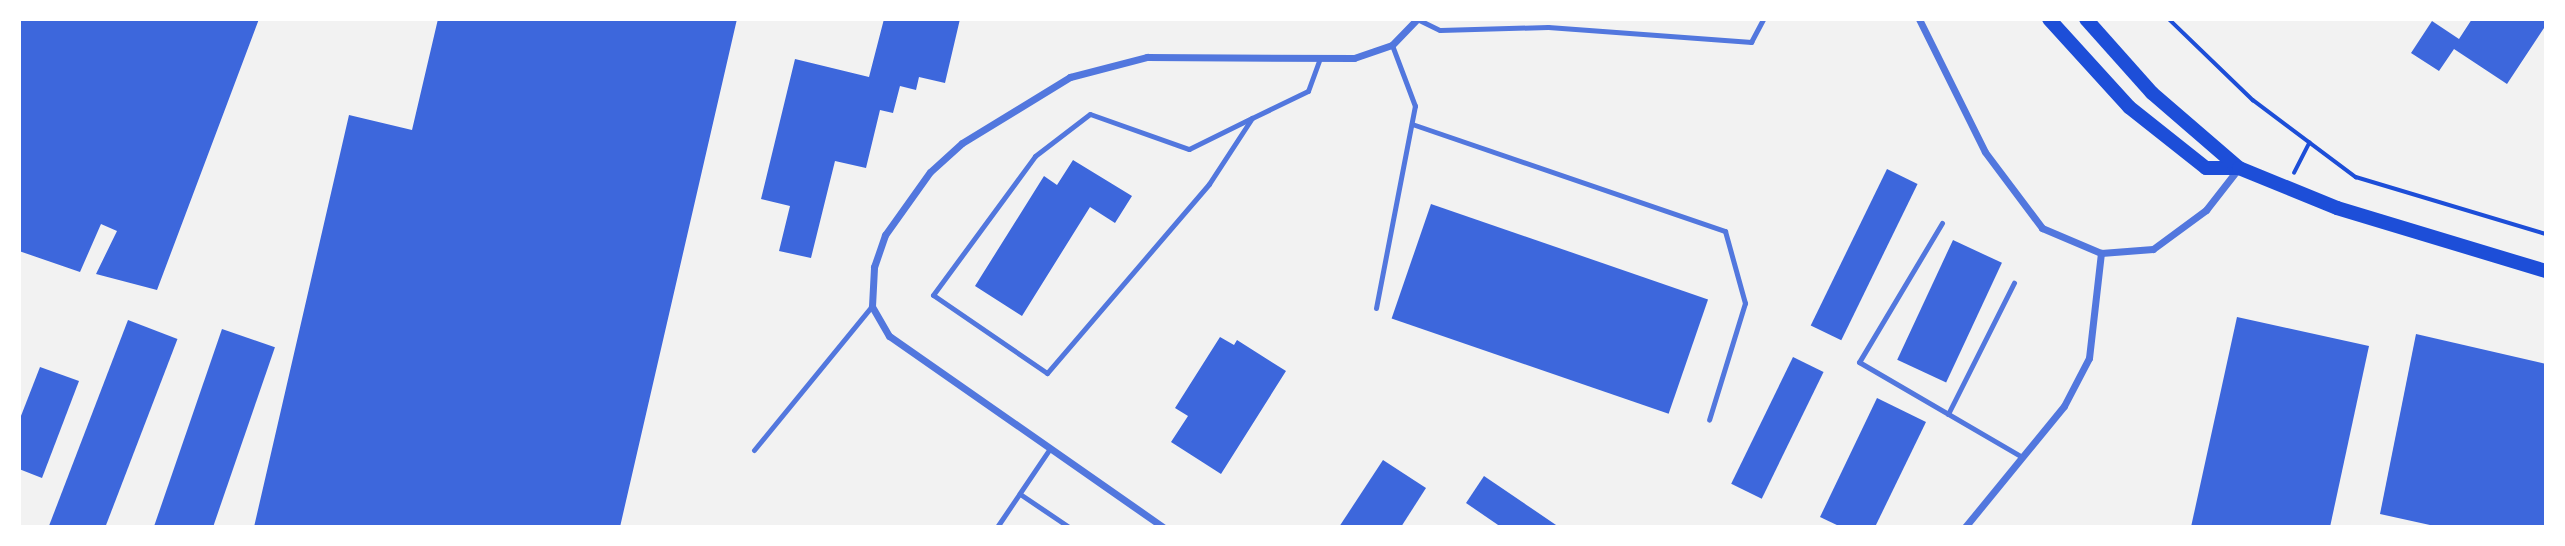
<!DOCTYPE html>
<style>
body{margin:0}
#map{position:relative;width:2565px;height:546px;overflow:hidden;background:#f2f2f2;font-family:Roboto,sans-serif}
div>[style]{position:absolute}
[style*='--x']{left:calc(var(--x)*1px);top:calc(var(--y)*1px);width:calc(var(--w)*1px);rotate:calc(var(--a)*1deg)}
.building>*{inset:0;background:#3d67dc;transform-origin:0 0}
.path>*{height:3.5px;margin:-1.75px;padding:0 1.75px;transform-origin:1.75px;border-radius:1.75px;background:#1d4ed8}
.service>*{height:5px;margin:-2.5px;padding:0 2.5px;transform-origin:2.5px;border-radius:2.5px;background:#5277de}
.minor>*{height:7px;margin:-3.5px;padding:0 3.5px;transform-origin:3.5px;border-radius:3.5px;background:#5277de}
.secondary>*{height:14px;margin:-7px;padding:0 7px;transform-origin:7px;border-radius:7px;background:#1d4ed8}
span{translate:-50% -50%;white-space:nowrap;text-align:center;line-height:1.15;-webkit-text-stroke:6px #fff;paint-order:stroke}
.frame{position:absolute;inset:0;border:21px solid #fff;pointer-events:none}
</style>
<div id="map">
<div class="building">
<i style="clip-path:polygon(20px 19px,259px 19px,157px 290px,96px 274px,117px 231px,101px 224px,80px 272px,19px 251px)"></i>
<i style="clip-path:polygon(438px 19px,737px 19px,620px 527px,254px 527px,349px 115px,412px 130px)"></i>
<i style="clip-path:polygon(884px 19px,960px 19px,945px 83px,919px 77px,916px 90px,900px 86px,893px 113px,880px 110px,866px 168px,835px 161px,811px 258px,779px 251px,790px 206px,761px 199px,795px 59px,869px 77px)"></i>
<i style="clip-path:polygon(2472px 19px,2546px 19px,2546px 25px,2507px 84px,2454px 49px,2439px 71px,2411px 53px,2432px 21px,2459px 39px)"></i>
<i style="clip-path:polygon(1073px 160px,1132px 196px,1115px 223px,1090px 207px,1022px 316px,975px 286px,1044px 176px,1057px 185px)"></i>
<i style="left:1887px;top:169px;width:34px;height:174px;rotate:26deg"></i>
<i style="left:1431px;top:204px;width:293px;height:121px;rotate:19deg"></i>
<i style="left:1953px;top:240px;width:54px;height:132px;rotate:25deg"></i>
<i style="clip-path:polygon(2237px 317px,2369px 346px,2330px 527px,2191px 527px)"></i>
<i style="left:128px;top:320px;width:53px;height:222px;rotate:21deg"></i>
<i style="left:222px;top:329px;width:56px;height:209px;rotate:19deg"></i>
<i style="clip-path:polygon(2416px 334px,2546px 364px,2546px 527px,2439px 527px,2380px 514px)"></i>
<i style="clip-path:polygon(1220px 337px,1234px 345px,1237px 340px,1286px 371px,1221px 474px,1171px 442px,1188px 416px,1175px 408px)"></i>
<i style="left:1793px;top:357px;width:34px;height:141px;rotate:26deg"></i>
<i style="clip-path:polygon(40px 367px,79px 381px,42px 478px,19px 469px,19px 421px)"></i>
<i style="clip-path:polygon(1877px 398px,1926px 422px,1875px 527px,1841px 527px,1820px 517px)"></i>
<i style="clip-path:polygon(1383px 460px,1426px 488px,1401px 527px,1339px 527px)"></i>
<i style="clip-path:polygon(1484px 476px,1559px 527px,1501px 527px,1466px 503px)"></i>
</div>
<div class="path">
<i style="--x:2169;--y:19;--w:117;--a:44"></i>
<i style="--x:2253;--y:100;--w:129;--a:36.8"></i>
<i style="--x:2356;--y:177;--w:198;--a:16.7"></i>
<i style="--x:2294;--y:173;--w:34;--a:-63"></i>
</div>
<div class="service">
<i style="--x:1417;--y:19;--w:25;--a:26"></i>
<i style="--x:1440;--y:30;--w:108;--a:-1.6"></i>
<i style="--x:1548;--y:27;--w:204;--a:4.2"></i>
<i style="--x:1751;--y:42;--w:26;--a:-62"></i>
<i style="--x:1252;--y:118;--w:79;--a:123.1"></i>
<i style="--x:1209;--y:184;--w:249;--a:130.6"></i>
<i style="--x:1047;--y:373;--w:138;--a:-145.6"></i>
<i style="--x:933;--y:295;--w:172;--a:-53.7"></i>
<i style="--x:1035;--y:156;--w:69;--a:-37.4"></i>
<i style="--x:1090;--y:114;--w:105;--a:19.5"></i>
<i style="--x:1189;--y:149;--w:70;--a:-26.2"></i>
<i style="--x:1252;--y:118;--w:62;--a:-25.7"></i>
<i style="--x:1308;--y:91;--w:33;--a:-70"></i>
<i style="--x:1412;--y:124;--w:331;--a:18.9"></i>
<i style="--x:1725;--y:231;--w:75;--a:74.5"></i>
<i style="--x:1745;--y:303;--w:122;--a:107.1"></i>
<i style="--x:1942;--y:223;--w:162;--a:120.8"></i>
<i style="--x:1859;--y:362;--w:189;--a:30.2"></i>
<i style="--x:1376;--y:308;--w:206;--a:-79.1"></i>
<i style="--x:1415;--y:106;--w:65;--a:-110.7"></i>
<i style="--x:1948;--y:414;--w:147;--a:-63.3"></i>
<i style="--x:754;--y:450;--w:186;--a:-50.7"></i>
<i style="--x:1020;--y:494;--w:59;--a:34"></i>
<i style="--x:997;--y:527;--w:93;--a:-56"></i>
</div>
<div class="minor">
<i style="--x:1919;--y:19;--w:148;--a:63.6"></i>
<i style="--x:1985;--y:152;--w:95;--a:53.1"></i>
<i style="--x:2042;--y:228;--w:64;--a:23"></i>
<i style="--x:2101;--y:253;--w:52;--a:-4.4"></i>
<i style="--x:2153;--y:249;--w:66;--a:-36.3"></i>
<i style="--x:2206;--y:210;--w:52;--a:-52"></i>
<i style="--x:1163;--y:527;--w:334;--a:-145.1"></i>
<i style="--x:889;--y:336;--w:34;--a:-120"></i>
<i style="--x:872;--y:306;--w:39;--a:-87"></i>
<i style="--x:874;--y:267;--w:34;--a:-71"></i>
<i style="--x:885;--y:235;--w:77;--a:-54.5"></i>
<i style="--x:930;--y:172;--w:43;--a:-42.2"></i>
<i style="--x:962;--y:143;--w:127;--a:-31.4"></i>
<i style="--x:1070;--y:77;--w:80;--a:-14.6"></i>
<i style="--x:1147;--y:57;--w:207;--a:0.3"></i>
<i style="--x:1354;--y:58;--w:40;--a:-18.9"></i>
<i style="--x:1392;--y:45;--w:36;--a:-46"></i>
<i style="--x:1965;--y:527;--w:156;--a:-50.7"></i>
<i style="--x:2064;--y:406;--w:54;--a:-62.5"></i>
<i style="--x:2089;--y:358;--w:106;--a:-83.5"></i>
</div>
<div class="secondary">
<i style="--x:2049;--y:19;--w:119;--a:47.7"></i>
<i style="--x:2129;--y:107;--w:98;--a:38.4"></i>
<i style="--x:2206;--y:168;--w:33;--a:0"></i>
<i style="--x:2086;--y:19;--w:99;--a:48.3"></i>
<i style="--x:2152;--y:93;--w:115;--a:40.8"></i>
<i style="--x:2239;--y:168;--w:106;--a:22.2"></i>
<i style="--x:2337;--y:208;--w:218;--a:16.8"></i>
</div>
<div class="frame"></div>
</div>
